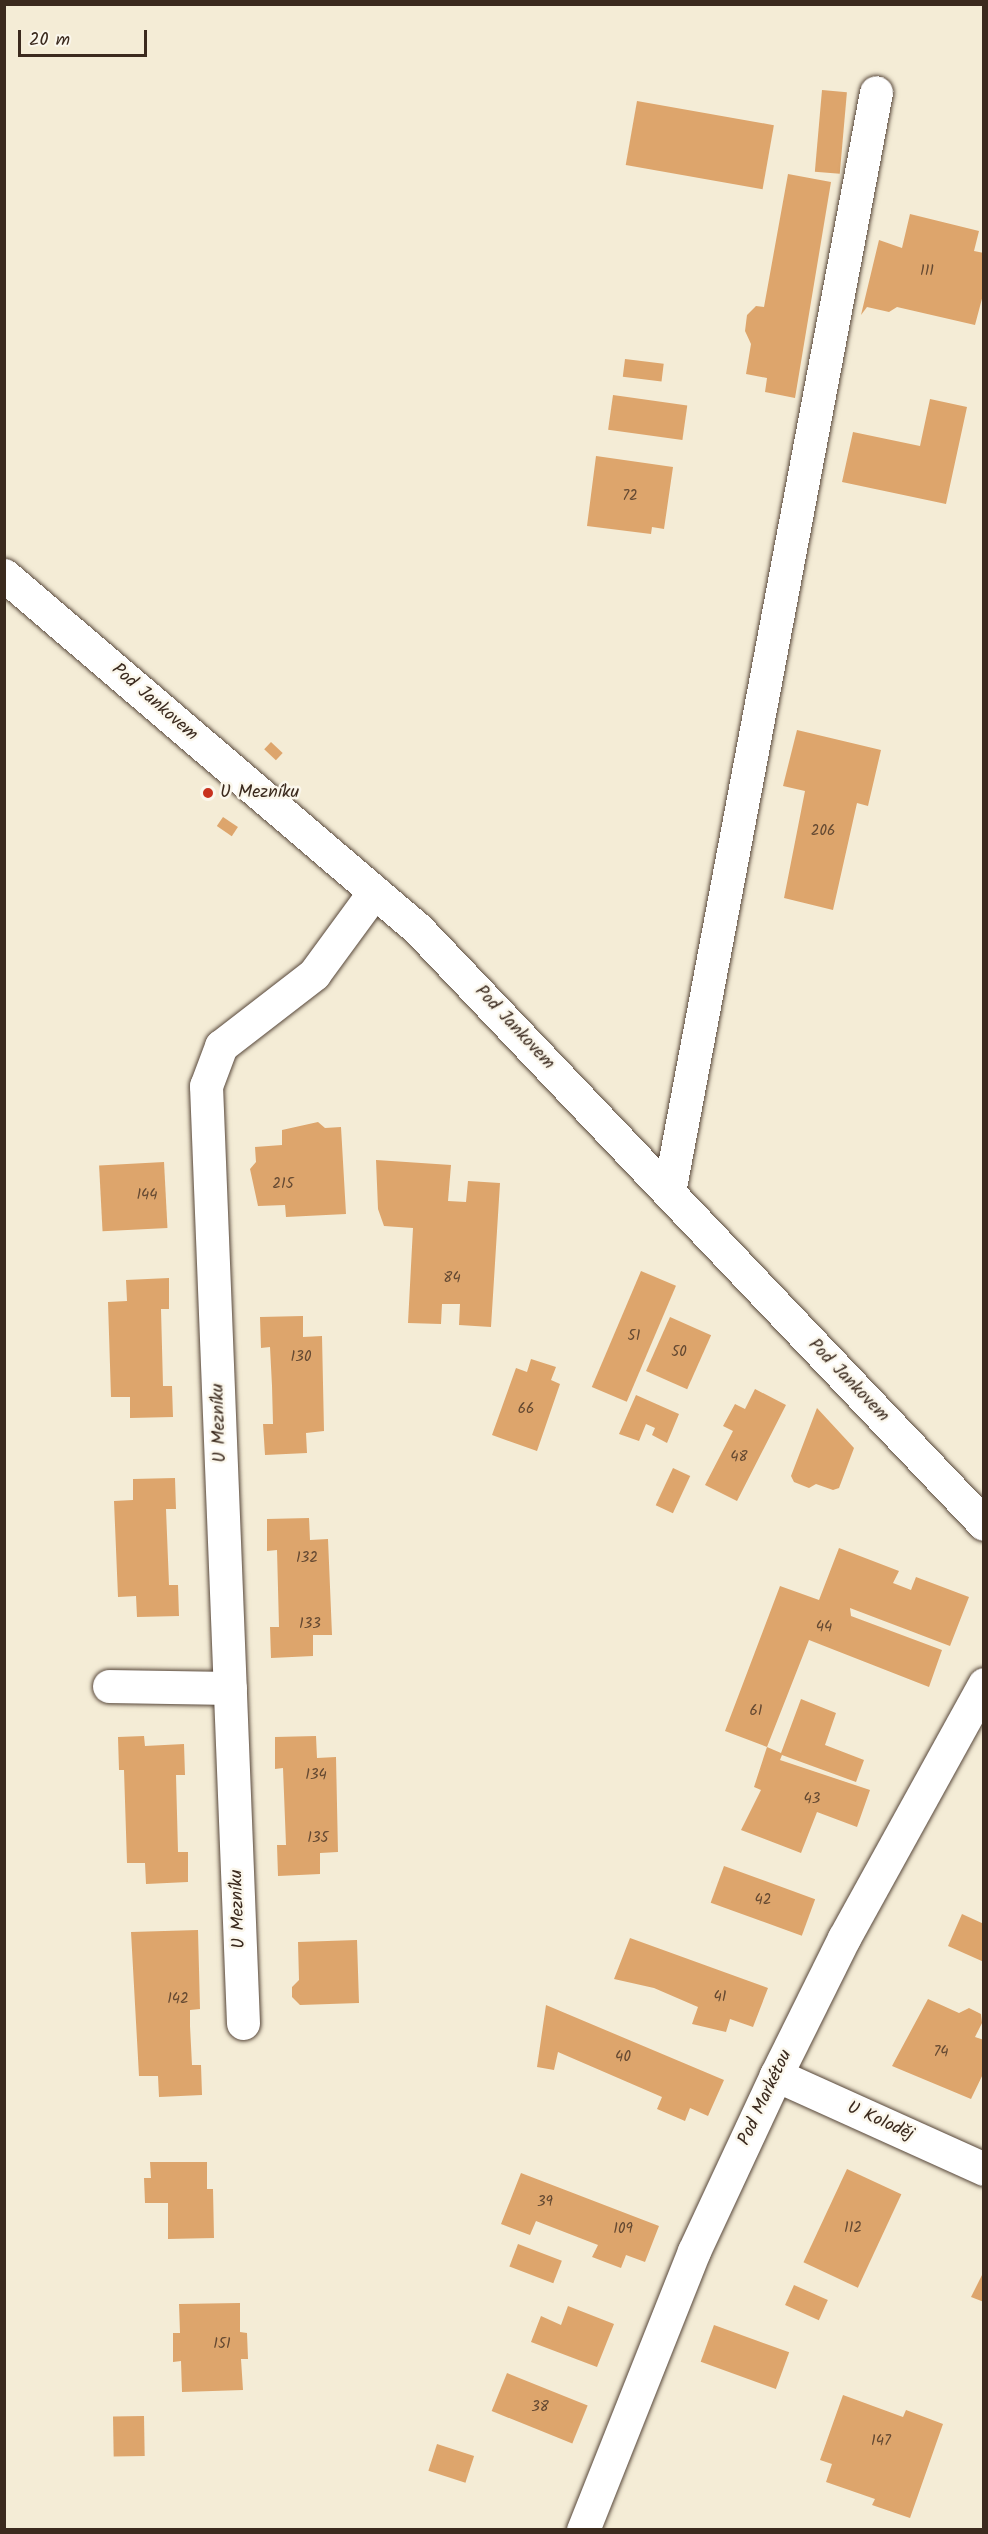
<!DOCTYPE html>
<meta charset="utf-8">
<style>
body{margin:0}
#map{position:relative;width:988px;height:2534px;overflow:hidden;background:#f4ecd6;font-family:Kalam,sans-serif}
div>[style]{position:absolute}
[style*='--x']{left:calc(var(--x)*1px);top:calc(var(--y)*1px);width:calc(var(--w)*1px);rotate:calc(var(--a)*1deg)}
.building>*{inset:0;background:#dda56c;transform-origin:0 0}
.roads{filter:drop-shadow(0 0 2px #57473a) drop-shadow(0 0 2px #57473a)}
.street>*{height:33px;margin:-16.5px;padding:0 16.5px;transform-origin:16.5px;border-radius:16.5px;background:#fff}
.secondary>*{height:33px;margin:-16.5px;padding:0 16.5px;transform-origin:16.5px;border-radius:16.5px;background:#fff}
.dots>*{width:16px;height:16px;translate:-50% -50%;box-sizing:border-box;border:3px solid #fbf7ec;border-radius:50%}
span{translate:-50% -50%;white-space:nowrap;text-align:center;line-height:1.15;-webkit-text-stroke:5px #fbf7ec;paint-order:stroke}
.number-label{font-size:15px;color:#644932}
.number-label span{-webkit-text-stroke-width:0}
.street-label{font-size:18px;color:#3b2a1e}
.poi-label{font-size:18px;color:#3b2a1e}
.left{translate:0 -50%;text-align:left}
.frame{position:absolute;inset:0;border:6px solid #3b2a1e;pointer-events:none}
.scale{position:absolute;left:18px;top:30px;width:129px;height:27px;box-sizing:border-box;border:3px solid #3b2a1e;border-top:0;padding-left:8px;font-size:18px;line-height:21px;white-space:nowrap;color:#3b2a1e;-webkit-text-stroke:4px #fbf7ec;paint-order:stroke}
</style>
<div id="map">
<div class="building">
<i style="left:822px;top:90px;width:25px;height:82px;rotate:5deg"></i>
<i style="left:637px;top:101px;width:139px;height:65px;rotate:10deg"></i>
<i style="clip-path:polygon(788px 174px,831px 182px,795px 398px,765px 392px,767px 378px,746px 374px,751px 344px,745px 331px,747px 315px,756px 306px,764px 307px)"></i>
<i style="clip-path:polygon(910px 214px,979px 231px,974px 251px,984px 253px,984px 291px,975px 325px,897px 307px,889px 312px,867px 307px,861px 315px,879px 240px,902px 248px)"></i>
<i style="left:625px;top:359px;width:39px;height:18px;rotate:7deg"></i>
<i style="left:613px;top:395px;width:75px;height:35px;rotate:8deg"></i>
<i style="clip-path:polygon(930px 399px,967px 407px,946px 504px,842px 482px,853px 432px,920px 446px)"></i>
<i style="clip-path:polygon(596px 456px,673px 467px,664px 529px,652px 527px,651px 534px,587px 526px)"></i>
<i style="clip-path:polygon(797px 730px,881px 750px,868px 806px,857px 803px,833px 910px,784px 898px,805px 791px,783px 786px)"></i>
<i style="left:271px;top:742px;width:16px;height:10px;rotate:43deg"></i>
<i style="left:223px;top:817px;width:18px;height:11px;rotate:34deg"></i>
<i style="clip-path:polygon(318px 1122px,325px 1128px,341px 1127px,346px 1214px,286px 1217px,285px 1205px,258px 1206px,250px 1169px,256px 1162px,255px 1147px,282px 1145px,282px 1130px)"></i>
<i style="clip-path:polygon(376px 1160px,451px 1165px,448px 1201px,466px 1202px,468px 1181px,500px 1183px,491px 1327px,459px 1325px,460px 1304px,442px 1304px,441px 1324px,408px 1323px,413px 1228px,384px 1226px,378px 1209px)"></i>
<i style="left:164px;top:1162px;width:66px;height:65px;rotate:87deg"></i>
<i style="left:641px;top:1271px;width:38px;height:126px;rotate:23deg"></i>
<i style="clip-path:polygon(169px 1278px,169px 1309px,161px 1309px,163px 1386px,172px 1386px,173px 1417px,130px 1418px,130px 1397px,111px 1397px,108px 1302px,127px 1301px,126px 1280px)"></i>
<i style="clip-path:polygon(303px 1316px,303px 1337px,322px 1336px,324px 1431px,306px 1433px,307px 1453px,265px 1455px,263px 1424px,273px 1424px,272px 1386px,270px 1347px,261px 1348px,260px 1317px)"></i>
<i style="left:670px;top:1317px;width:45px;height:59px;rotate:24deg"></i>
<i style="clip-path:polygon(531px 1359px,556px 1367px,551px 1380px,560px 1384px,537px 1451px,492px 1435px,516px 1368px,527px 1372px)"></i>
<i style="clip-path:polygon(755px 1389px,786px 1405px,737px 1501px,705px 1485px,733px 1431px,723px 1426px,735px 1404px,745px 1409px)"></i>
<i style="clip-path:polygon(636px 1395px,679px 1414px,667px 1443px,652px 1435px,655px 1428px,646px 1424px,639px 1441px,619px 1434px)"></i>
<i style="clip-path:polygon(817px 1408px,854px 1448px,839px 1488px,833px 1490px,816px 1484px,809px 1488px,794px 1482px,791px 1476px)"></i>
<i style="left:673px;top:1468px;width:19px;height:41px;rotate:25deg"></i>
<i style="clip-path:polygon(175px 1478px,176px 1509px,166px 1509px,169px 1585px,178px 1585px,179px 1616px,137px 1617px,136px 1596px,118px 1597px,114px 1501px,133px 1500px,133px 1479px)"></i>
<i style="clip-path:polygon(309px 1518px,310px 1540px,328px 1539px,332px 1635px,313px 1635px,313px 1656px,271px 1658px,270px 1627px,279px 1627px,277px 1550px,267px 1551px,267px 1519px)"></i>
<i style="clip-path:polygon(839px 1548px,899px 1571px,893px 1583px,911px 1590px,916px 1577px,969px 1597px,950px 1646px,850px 1608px,851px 1616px,942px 1650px,929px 1687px,809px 1640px,767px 1747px,725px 1731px,780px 1586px,819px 1600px)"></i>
<i style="clip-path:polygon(801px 1699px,836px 1713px,825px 1745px,864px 1760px,856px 1782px,782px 1755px,780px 1760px,870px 1790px,857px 1827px,817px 1812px,801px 1853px,741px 1830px,761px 1790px,754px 1787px,766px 1750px,767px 1747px,781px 1753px)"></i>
<i style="clip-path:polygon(144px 1736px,145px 1746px,184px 1744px,185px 1775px,176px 1775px,178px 1852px,188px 1852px,188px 1882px,146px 1884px,145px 1863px,127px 1863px,124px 1770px,119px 1770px,118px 1737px)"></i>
<i style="clip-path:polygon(316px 1736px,317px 1758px,336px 1757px,338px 1852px,320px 1853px,320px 1874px,278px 1876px,277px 1845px,286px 1845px,283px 1768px,275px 1769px,275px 1737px)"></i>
<i style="left:724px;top:1866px;width:97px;height:39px;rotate:20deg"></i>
<i style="clip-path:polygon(962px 1914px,984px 1924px,984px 1962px,948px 1946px)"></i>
<i style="clip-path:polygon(198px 1930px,200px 2009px,190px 2010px,190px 2026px,192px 2065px,201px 2065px,202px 2095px,159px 2097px,158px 2076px,139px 2076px,131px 1932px)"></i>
<i style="clip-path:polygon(630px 1938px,768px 1988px,753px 2027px,730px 2019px,726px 2032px,692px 2024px,698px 2007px,654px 1988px,614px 1979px)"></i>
<i style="clip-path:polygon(357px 1940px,359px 2003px,300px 2005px,292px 1997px,292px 1987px,299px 1980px,298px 1942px)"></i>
<i style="clip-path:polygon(928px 1999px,959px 2013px,969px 2008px,981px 2014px,982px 2023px,975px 2037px,984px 2040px,984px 2072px,971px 2099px,892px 2066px)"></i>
<i style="clip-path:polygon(546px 2005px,724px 2080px,708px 2116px,690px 2108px,685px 2121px,657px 2109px,662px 2097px,558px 2052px,554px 2070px,537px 2067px)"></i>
<i style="clip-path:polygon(150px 2162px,207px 2162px,207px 2189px,213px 2189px,214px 2238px,168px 2239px,168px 2203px,145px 2203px,144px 2178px,151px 2178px)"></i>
<i style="left:847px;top:2169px;width:60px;height:103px;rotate:25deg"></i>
<i style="clip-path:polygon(521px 2173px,659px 2226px,645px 2262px,626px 2255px,621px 2268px,592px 2257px,598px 2245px,536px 2221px,530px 2235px,501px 2224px)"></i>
<i style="left:518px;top:2244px;width:47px;height:24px;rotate:21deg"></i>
<i style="clip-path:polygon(984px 2271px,984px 2302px,971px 2297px)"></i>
<i style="left:794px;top:2285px;width:37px;height:22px;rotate:24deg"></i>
<i style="clip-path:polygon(240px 2303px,240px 2332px,247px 2333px,248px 2359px,241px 2359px,243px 2390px,182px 2392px,181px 2361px,173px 2362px,173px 2333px,180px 2333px,179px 2304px)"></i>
<i style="clip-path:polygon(568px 2306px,614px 2324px,597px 2367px,531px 2342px,541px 2316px,561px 2325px)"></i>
<i style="left:714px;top:2325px;width:80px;height:39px;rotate:20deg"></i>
<i style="left:507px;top:2373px;width:87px;height:41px;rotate:22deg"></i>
<i style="clip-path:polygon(843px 2395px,903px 2417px,906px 2410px,943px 2424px,910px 2518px,872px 2505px,875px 2499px,826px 2482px,832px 2464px,820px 2460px)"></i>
<i style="left:144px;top:2416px;width:40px;height:31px;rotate:89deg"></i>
<i style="left:437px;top:2444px;width:39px;height:28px;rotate:18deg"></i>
</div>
<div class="roads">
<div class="street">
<i style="--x:669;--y:1192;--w:1119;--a:-79.34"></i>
<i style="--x:109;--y:1686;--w:121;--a:0.9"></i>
<i style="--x:243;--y:2023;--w:938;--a:-92.26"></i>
<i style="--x:206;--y:1086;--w:43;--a:-69.4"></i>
<i style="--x:221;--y:1046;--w:118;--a:-37.7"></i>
<i style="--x:314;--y:974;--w:102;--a:-53.8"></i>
<i style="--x:776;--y:2075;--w:228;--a:24.3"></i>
</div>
<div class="secondary">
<i style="--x:4;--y:575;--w:545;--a:40.53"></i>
<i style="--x:418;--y:929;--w:821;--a:46.43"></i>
<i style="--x:583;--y:2530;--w:300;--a:-68.3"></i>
<i style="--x:694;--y:2251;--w:194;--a:-65"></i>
<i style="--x:776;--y:2075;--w:153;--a:-63.6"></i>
<i style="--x:844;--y:1938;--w:290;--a:-61.1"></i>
</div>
</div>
<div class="dots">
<i style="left:208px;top:793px;background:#c8321e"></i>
</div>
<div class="number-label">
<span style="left:927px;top:272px">111</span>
<span style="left:630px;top:497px">72</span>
<span style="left:823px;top:832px">206</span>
<span style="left:283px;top:1185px">215</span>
<span style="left:147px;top:1196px">144</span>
<span style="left:452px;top:1279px">84</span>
<span style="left:634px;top:1337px">51</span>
<span style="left:679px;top:1353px">50</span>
<span style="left:301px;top:1358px">130</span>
<span style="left:526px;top:1410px">66</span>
<span style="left:739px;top:1458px">48</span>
<span style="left:307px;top:1559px">132</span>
<span style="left:310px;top:1625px">133</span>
<span style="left:824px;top:1628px">44</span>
<span style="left:756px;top:1712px">61</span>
<span style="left:316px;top:1776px">134</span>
<span style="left:812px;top:1800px">43</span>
<span style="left:318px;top:1839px">135</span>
<span style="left:763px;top:1901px">42</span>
<span style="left:720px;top:1998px">41</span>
<span style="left:178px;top:2000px">142</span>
<span style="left:941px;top:2053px">74</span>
<span style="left:623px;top:2058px">40</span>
<span style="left:545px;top:2203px">39</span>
<span style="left:853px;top:2229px">112</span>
<span style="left:623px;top:2230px">109</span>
<span style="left:222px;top:2345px">151</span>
<span style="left:540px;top:2408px">38</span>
<span style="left:881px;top:2442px">147</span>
</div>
<div class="street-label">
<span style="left:154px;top:703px;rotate:41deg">Pod Jankovem</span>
<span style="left:514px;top:1028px;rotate:47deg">Pod Jankovem</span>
<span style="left:848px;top:1381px;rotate:46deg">Pod Jankovem</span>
<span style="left:220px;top:1423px;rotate:-92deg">U Mezníku</span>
<span style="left:239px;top:1909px;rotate:-92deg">U Mezníku</span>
<span style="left:766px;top:2098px;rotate:-65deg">Pod Markétou</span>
<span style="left:880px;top:2122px;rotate:24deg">U Koloděj</span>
</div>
<div class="poi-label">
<span class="left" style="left:220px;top:793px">U Mezníku</span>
</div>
<div class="frame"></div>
<div class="scale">20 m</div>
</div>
